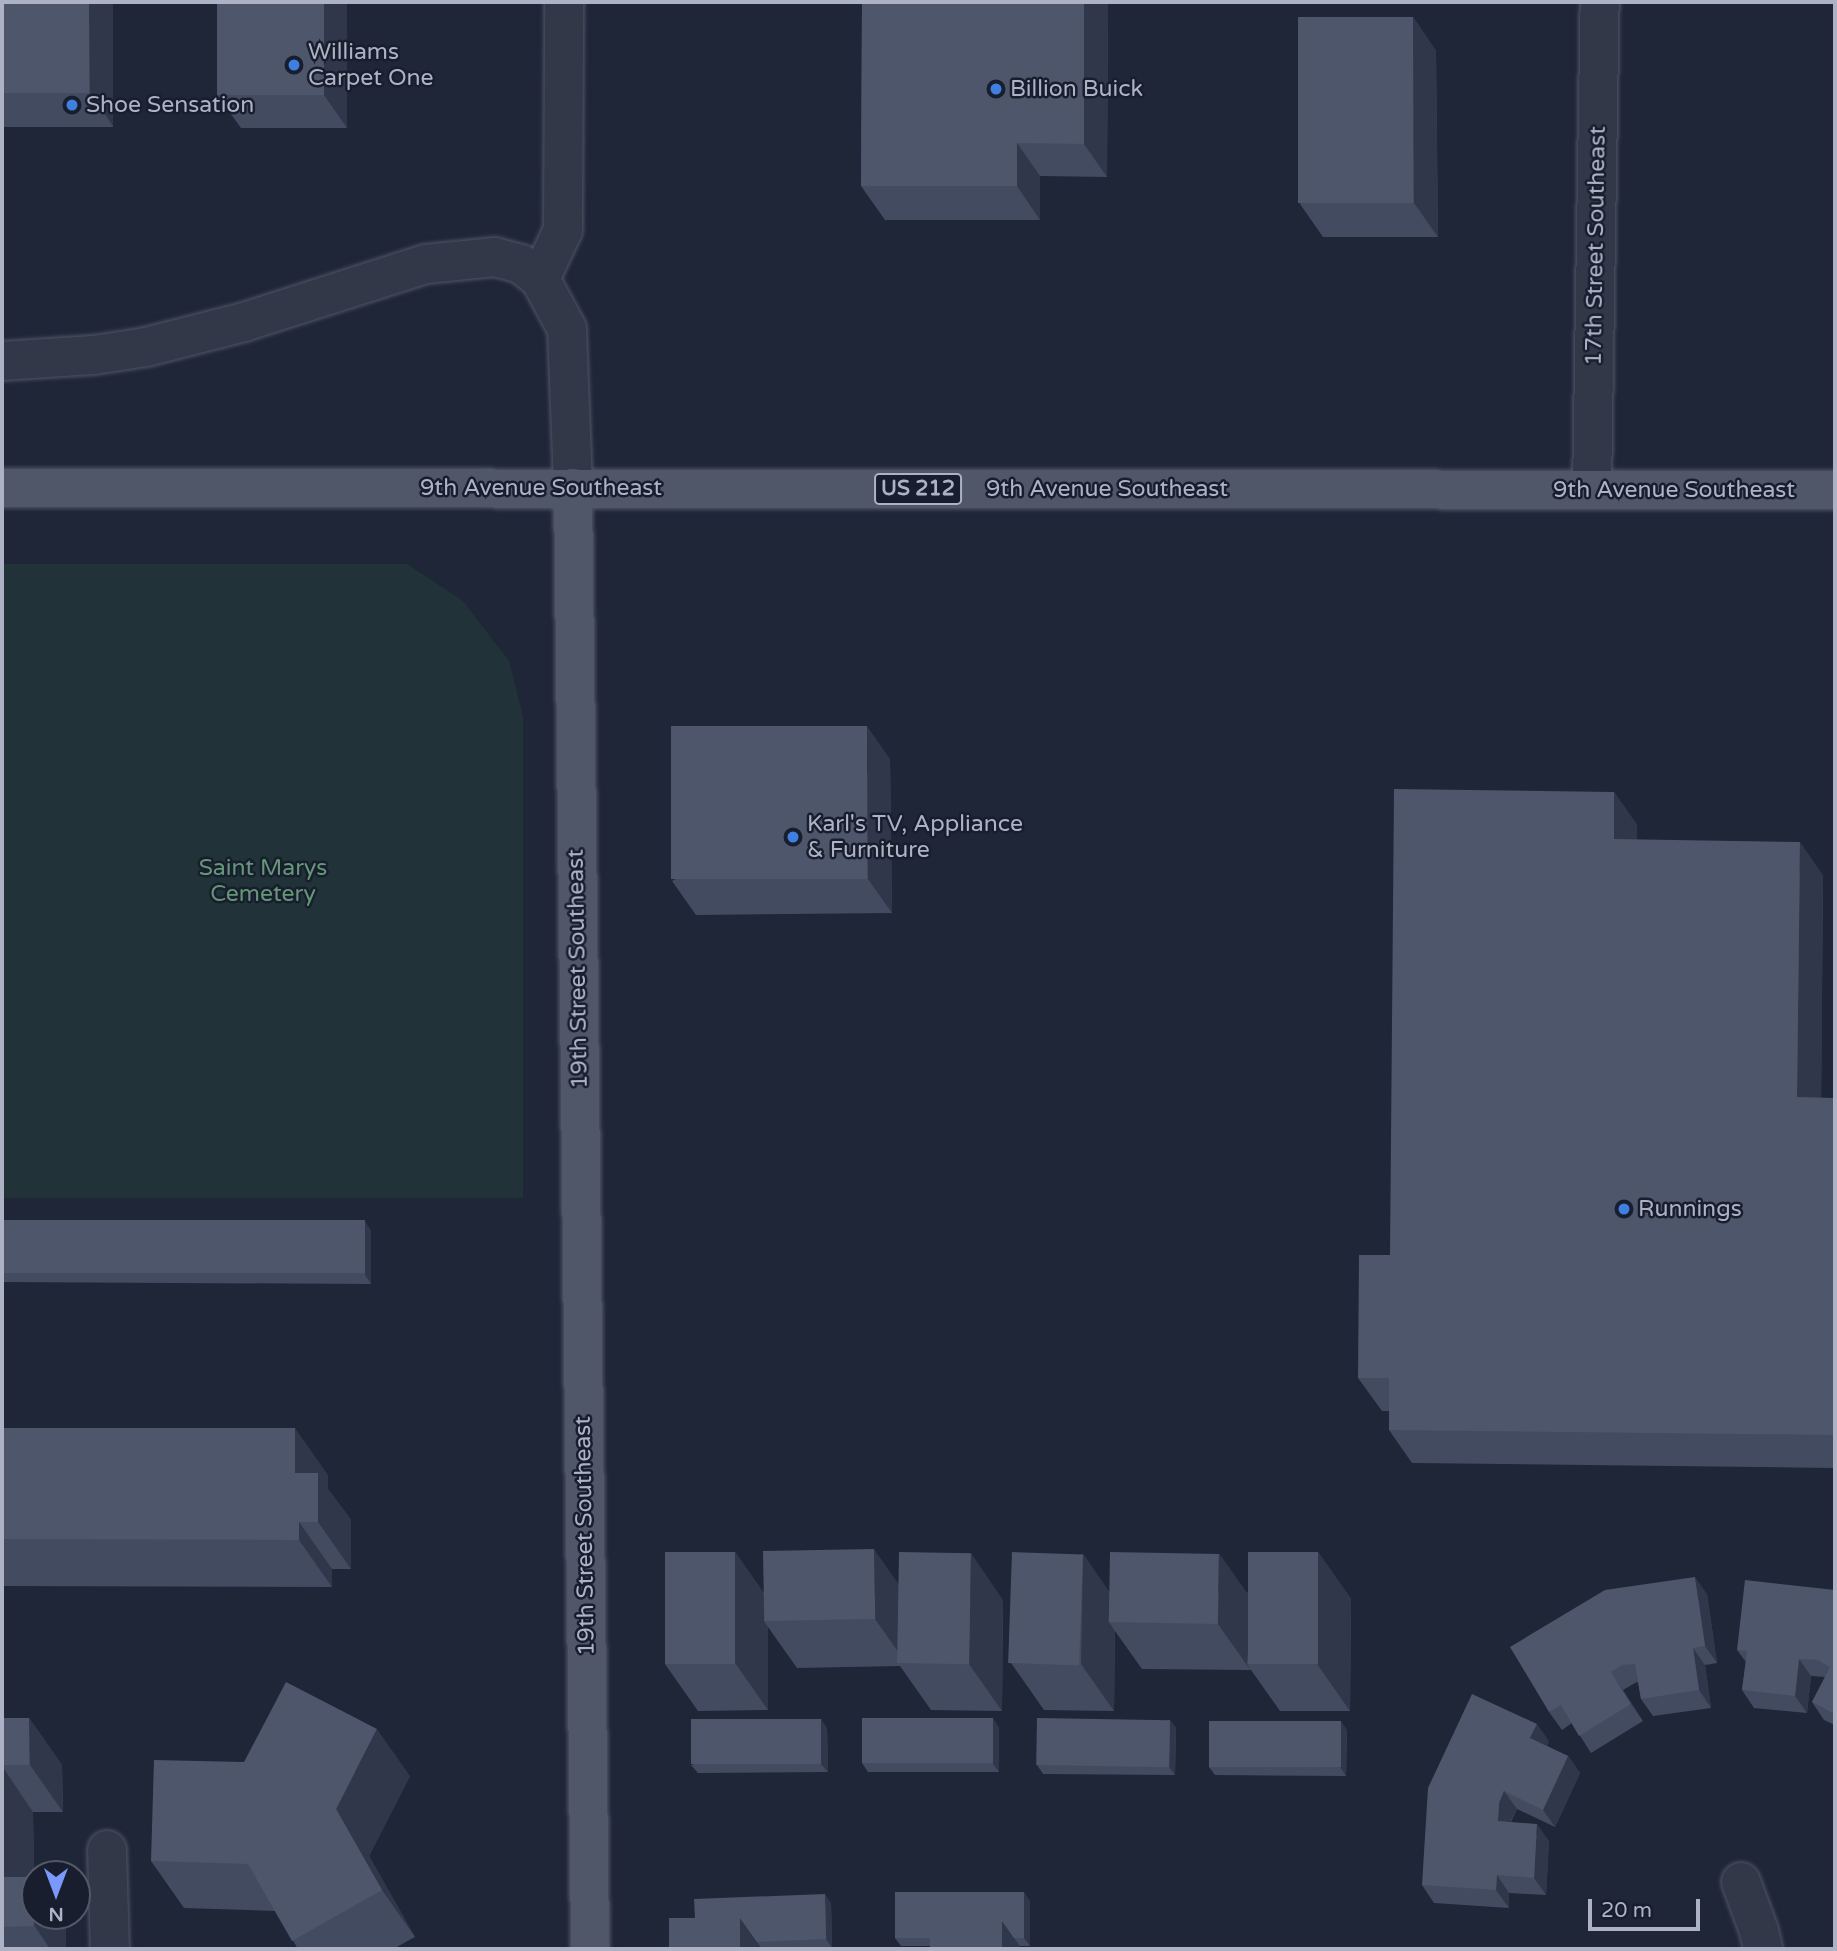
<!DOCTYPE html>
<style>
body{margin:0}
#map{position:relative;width:1837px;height:1951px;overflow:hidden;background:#1f2638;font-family:"Varela Round",sans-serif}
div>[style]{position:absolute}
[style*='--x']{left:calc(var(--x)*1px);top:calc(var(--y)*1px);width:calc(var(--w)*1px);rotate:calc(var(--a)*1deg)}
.green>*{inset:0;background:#213339}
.roads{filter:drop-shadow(0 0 2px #505566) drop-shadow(0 0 2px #505566)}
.minor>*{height:38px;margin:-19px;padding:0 19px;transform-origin:19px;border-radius:19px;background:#333849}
.major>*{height:38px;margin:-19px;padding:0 19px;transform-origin:19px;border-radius:19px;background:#505769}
.wall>*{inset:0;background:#434b60;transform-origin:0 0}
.shaded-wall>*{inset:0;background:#30374b}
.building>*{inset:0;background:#4e566b;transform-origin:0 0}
.dots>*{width:19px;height:19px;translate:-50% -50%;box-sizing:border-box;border:4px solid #181e2d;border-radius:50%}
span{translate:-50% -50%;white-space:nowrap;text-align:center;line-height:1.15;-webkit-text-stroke:5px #181e2d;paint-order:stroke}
.shield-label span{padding:2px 5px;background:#181e2d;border:2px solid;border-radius:5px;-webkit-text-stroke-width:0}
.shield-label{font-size:21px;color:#adb2c5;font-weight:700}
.poi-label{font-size:23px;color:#adb2c5}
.left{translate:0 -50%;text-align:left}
.street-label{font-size:23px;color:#adb2c5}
.park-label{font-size:23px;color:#649777}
.frame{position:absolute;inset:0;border:4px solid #adb2c5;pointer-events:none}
.north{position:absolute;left:21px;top:1860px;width:70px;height:70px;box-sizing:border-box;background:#181e2d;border:2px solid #54596a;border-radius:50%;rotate:180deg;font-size:19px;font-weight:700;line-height:28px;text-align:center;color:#adb2c5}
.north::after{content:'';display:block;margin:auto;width:24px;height:32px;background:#7b98fc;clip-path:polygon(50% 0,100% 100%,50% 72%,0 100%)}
.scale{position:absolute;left:1588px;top:1899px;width:112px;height:32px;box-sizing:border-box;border:4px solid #adb2c5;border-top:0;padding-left:9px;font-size:21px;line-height:24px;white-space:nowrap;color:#adb2c5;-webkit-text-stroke:5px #181e2d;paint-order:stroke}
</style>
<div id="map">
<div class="green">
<i style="clip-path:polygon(2px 564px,407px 564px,463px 601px,509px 661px,523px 717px,523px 1198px,2px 1198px)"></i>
</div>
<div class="roads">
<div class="minor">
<i style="--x:540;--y:279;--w:54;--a:-64.9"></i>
<i style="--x:563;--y:230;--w:228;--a:-89.7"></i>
<i style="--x:2;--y:361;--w:92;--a:-3.7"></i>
<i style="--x:94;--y:355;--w:53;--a:-8.7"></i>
<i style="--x:146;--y:347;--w:101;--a:-14.3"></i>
<i style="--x:244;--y:322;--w:191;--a:-17.7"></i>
<i style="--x:426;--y:264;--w:69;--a:-5.8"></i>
<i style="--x:495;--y:257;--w:27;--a:15"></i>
<i style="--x:521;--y:264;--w:24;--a:38"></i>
<i style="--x:540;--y:279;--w:57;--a:61.6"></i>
<i style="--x:567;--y:329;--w:159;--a:87.8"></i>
<i style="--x:1592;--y:490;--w:488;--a:-89.1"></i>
<i style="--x:107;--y:1850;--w:99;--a:88.3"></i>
<i style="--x:1741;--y:1882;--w:52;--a:69.8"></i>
<i style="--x:1759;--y:1931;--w:18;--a:77"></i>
</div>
<div class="major">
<i style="--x:2;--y:488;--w:1833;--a:0.06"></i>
<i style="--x:573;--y:488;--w:1461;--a:89.33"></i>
</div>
</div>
<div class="wall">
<i style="left:2px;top:2px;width:111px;height:125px"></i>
<i style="clip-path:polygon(347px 2px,347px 128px,241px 128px,217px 95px)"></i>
<i style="clip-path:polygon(862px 2px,1108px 2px,1107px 177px,1040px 176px,1040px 220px,885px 220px,861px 186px)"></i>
<i style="clip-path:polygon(1413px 17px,1436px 51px,1438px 237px,1323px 237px,1300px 204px)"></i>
<i style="clip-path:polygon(890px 759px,892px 913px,696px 915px,672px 881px)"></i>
<i style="clip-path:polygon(1614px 792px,1637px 825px,1637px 840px,1823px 875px,1821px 1098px,1835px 1098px,1835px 1468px,1412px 1463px,1389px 1430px,1389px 1411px,1382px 1411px,1358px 1378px,1390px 1255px)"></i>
<i style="clip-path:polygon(2px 1220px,365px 1222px,371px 1231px,371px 1284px,2px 1282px)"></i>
<i style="clip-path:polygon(2px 1428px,328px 1475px,328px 1489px,351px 1520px,351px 1569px,332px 1569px,332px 1587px,2px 1586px)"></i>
<i style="clip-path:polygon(735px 1552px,763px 1592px,1003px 1600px,1002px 1711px,931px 1710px,900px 1666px,797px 1668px,768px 1627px,768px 1710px,698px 1711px,665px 1664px)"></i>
<i style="clip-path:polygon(1318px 1552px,1351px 1599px,1350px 1711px,1280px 1711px,1251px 1670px,1142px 1669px,1115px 1631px,1114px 1711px,1044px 1710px,1011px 1663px,1083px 1554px,1109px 1592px,1247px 1593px)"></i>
<i style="clip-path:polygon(1835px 1590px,1835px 1725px,1824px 1720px,1812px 1702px,1825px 1677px,1811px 1676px,1807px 1713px,1754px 1708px,1742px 1690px,1746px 1662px,1737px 1650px)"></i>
<i style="clip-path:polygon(1707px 1594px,1717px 1663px,1705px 1665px,1711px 1708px,1653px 1716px,1641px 1699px,1638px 1682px,1635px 1683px,1623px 1690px,1643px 1721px,1591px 1753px,1572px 1723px,1562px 1730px,1549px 1712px)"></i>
<i style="clip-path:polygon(2px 1718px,29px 1718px,62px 1765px,63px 1812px,33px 1812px,34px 1879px,66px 1924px,66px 1949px,2px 1949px)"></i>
<i style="clip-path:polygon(993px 1719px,999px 1728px,999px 1772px,868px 1772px,862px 1763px)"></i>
<i style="clip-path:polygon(1170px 1720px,1176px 1728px,1175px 1775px,1043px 1774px,1037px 1765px)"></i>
<i style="clip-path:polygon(827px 1728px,828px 1772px,698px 1773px,691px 1765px)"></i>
<i style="clip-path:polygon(1347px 1730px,1346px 1776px,1215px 1775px,1209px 1767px)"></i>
<i style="clip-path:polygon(1549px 1741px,1547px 1746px,1568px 1756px,1580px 1773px,1555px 1827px,1517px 1809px,1511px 1822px,1549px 1841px,1546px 1895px,1509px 1893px,1509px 1908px,1434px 1903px,1422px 1885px)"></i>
<i style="clip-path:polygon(244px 1762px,410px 1776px,369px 1856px,415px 1937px,393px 1949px,298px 1949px,275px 1911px,184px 1908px,151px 1861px)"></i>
<i style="clip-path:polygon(1030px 1901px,1030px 1946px,901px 1946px,895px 1938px)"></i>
<i style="clip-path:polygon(831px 1903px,832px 1948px,795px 1949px,669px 1949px,695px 1919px)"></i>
</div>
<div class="shaded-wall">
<i style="clip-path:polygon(89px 2px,113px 2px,113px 126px,90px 93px)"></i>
<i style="clip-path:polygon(324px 2px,347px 2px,347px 128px,324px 95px)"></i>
<i style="clip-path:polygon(1084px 2px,1108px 2px,1107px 177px,1084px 144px)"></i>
<i style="clip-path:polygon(1413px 17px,1436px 51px,1438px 237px,1414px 203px)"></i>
<i style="clip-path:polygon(1017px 143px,1040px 176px,1040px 220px,1017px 186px)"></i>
<i style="clip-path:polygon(867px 726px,890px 759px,892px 913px,868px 879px)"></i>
<i style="clip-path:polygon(1614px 792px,1637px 825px,1637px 873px,1614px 839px)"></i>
<i style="clip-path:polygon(1800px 842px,1823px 875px,1821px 1131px,1797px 1097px)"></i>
<i style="clip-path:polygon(365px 1222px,371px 1231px,371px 1284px,365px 1275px)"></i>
<i style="clip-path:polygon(295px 1428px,328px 1475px,328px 1489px,351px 1520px,351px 1569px,318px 1522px,295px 1473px)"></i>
<i style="clip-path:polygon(299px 1522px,332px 1569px,332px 1587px,299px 1540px)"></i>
<i style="clip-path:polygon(874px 1549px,907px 1596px,906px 1663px,875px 1619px)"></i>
<i style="clip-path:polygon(735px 1552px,768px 1599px,764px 1621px,768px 1627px,768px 1710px,735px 1663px)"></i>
<i style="clip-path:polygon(1318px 1552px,1351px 1599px,1350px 1711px,1317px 1664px)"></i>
<i style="clip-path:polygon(971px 1553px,1003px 1600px,1002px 1711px,969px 1664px)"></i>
<i style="clip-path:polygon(1219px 1553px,1252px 1600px,1247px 1664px,1251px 1671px,1218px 1624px)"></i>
<i style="clip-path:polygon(1083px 1554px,1116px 1601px,1109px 1622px,1115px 1631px,1114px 1711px,1081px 1664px)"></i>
<i style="clip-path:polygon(1695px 1577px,1707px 1594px,1717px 1663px,1705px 1646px)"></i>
<i style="clip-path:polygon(1693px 1648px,1705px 1665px,1711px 1708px,1699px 1690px)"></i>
<i style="clip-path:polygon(1799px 1659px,1811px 1676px,1807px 1713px,1795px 1696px)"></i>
<i style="clip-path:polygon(1611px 1672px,1623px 1690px,1643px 1721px,1631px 1704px)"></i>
<i style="clip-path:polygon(29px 1718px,62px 1765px,63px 1812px,30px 1765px)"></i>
<i style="clip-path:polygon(821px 1719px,827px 1728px,828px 1772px,821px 1764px)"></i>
<i style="clip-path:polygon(993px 1719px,999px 1728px,999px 1772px,993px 1764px)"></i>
<i style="clip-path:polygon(1170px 1720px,1176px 1728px,1175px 1775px,1169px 1767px)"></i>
<i style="clip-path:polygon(1341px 1721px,1347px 1730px,1346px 1776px,1340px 1767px)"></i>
<i style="clip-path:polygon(1537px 1724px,1549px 1741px,1542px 1755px,1530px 1738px)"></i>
<i style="clip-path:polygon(377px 1729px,410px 1776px,369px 1856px,415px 1937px,382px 1890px,336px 1809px)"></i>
<i style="clip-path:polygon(1568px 1756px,1580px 1773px,1555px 1827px,1543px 1810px)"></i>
<i style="clip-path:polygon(2px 1766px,33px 1812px,35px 1916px,60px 1916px,66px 1924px,66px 1949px,50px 1949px,2px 1877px)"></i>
<i style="clip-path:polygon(1504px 1791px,1517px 1809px,1511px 1820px,1510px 1839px,1498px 1821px,1499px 1803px)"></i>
<i style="clip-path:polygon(1537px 1824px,1549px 1841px,1546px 1895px,1534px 1878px)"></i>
<i style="clip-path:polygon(1497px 1875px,1509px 1893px,1509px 1908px,1496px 1890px)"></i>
<i style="clip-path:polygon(1024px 1892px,1030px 1901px,1030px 1946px,1024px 1938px)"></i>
<i style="clip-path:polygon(825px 1894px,831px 1903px,832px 1948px,826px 1939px)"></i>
<i style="clip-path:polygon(740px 1918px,762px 1949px,740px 1949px)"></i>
<i style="clip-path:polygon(1002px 1921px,1022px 1949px,1002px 1949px)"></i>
</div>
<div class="building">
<i style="left:2px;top:2px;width:87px;height:91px"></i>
<i style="left:217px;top:2px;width:107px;height:93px"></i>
<i style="clip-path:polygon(862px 2px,1084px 2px,1084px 144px,1017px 143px,1017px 186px,861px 186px)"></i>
<i style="left:1413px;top:17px;width:186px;height:115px;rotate:90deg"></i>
<i style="left:867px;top:726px;width:153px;height:196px;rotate:90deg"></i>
<i style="clip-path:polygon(1394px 789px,1614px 792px,1614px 839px,1800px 842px,1797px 1097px,1835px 1098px,1835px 1435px,1389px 1430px,1389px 1378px,1358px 1378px,1359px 1255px,1390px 1255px)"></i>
<i style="left:2px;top:1220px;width:363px;height:53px"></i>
<i style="clip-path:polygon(2px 1428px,295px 1428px,295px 1473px,318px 1473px,318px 1522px,299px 1522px,299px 1540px,2px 1539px)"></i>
<i style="left:874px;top:1549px;width:70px;height:111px;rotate:89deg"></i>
<i style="left:665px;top:1552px;width:70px;height:112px"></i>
<i style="left:899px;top:1552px;width:72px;height:111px;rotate:1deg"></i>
<i style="left:1012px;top:1552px;width:71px;height:111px;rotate:2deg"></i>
<i style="left:1110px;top:1552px;width:109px;height:70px;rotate:1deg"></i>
<i style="left:1248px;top:1552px;width:70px;height:112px"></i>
<i style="clip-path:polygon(1695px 1577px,1705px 1646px,1693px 1648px,1699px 1690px,1641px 1699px,1635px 1664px,1622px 1665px,1611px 1672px,1631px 1704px,1579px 1736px,1561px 1705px,1549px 1712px,1510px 1647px,1605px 1590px)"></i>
<i style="clip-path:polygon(1745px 1580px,1835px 1590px,1835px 1714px,1812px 1702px,1830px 1667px,1818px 1660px,1799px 1659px,1795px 1696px,1742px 1690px,1747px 1651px,1737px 1650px)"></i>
<i style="clip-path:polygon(286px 1682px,377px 1729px,336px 1809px,382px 1890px,292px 1941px,248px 1864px,151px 1861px,154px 1760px,244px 1762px)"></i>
<i style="clip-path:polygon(1472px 1694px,1537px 1724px,1530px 1738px,1568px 1756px,1543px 1810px,1504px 1791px,1499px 1803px,1498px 1821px,1537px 1824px,1534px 1878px,1497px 1875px,1496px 1890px,1422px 1885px,1428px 1788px)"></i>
<i style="left:2px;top:1718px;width:27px;height:47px"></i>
<i style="left:862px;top:1718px;width:131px;height:45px"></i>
<i style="left:1037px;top:1718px;width:133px;height:47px;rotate:1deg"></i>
<i style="left:821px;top:1719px;width:45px;height:130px;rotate:90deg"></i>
<i style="left:1209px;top:1721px;width:132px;height:46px"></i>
<i style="clip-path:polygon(2px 1869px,2px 1877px,33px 1877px,34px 1926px,2px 1927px)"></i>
<i style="clip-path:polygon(895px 1892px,1024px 1892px,1024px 1938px,1014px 1938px,1002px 1921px,930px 1921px,930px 1938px,895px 1938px)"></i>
<i style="clip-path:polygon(825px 1894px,826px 1939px,757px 1942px,740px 1918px,695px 1919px,694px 1899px)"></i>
<i style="left:740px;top:1918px;width:31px;height:71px;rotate:90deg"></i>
<i style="left:930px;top:1921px;width:72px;height:28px"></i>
</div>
<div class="dots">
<i style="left:294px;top:65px;background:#3f7fe0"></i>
<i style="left:996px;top:89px;background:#3f7fe0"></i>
<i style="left:72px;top:105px;background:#3f7fe0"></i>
<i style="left:793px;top:837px;background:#3f7fe0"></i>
<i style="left:1624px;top:1209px;background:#3f7fe0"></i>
</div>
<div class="shield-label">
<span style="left:918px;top:489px">US 212</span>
</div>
<div class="poi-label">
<span class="left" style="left:308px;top:65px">Williams<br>Carpet One</span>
<span class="left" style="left:1010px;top:89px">Billion Buick</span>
<span class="left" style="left:86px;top:105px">Shoe Sensation</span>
<span class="left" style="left:807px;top:837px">Karl's TV, Appliance<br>&amp; Furniture</span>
<span class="left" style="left:1638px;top:1209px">Runnings</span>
</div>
<div class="street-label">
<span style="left:1596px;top:246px;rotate:-89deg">17th Street Southeast</span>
<span style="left:541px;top:488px">9th Avenue Southeast</span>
<span style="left:1107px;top:489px">9th Avenue Southeast</span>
<span style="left:1674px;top:490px">9th Avenue Southeast</span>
<span style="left:578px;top:969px;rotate:-91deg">19th Street Southeast</span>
<span style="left:585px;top:1536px;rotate:-91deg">19th Street Southeast</span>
</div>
<div class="park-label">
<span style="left:263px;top:881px">Saint Marys<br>Cemetery</span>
</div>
<div class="frame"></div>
<div class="north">N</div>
<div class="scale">20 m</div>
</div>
